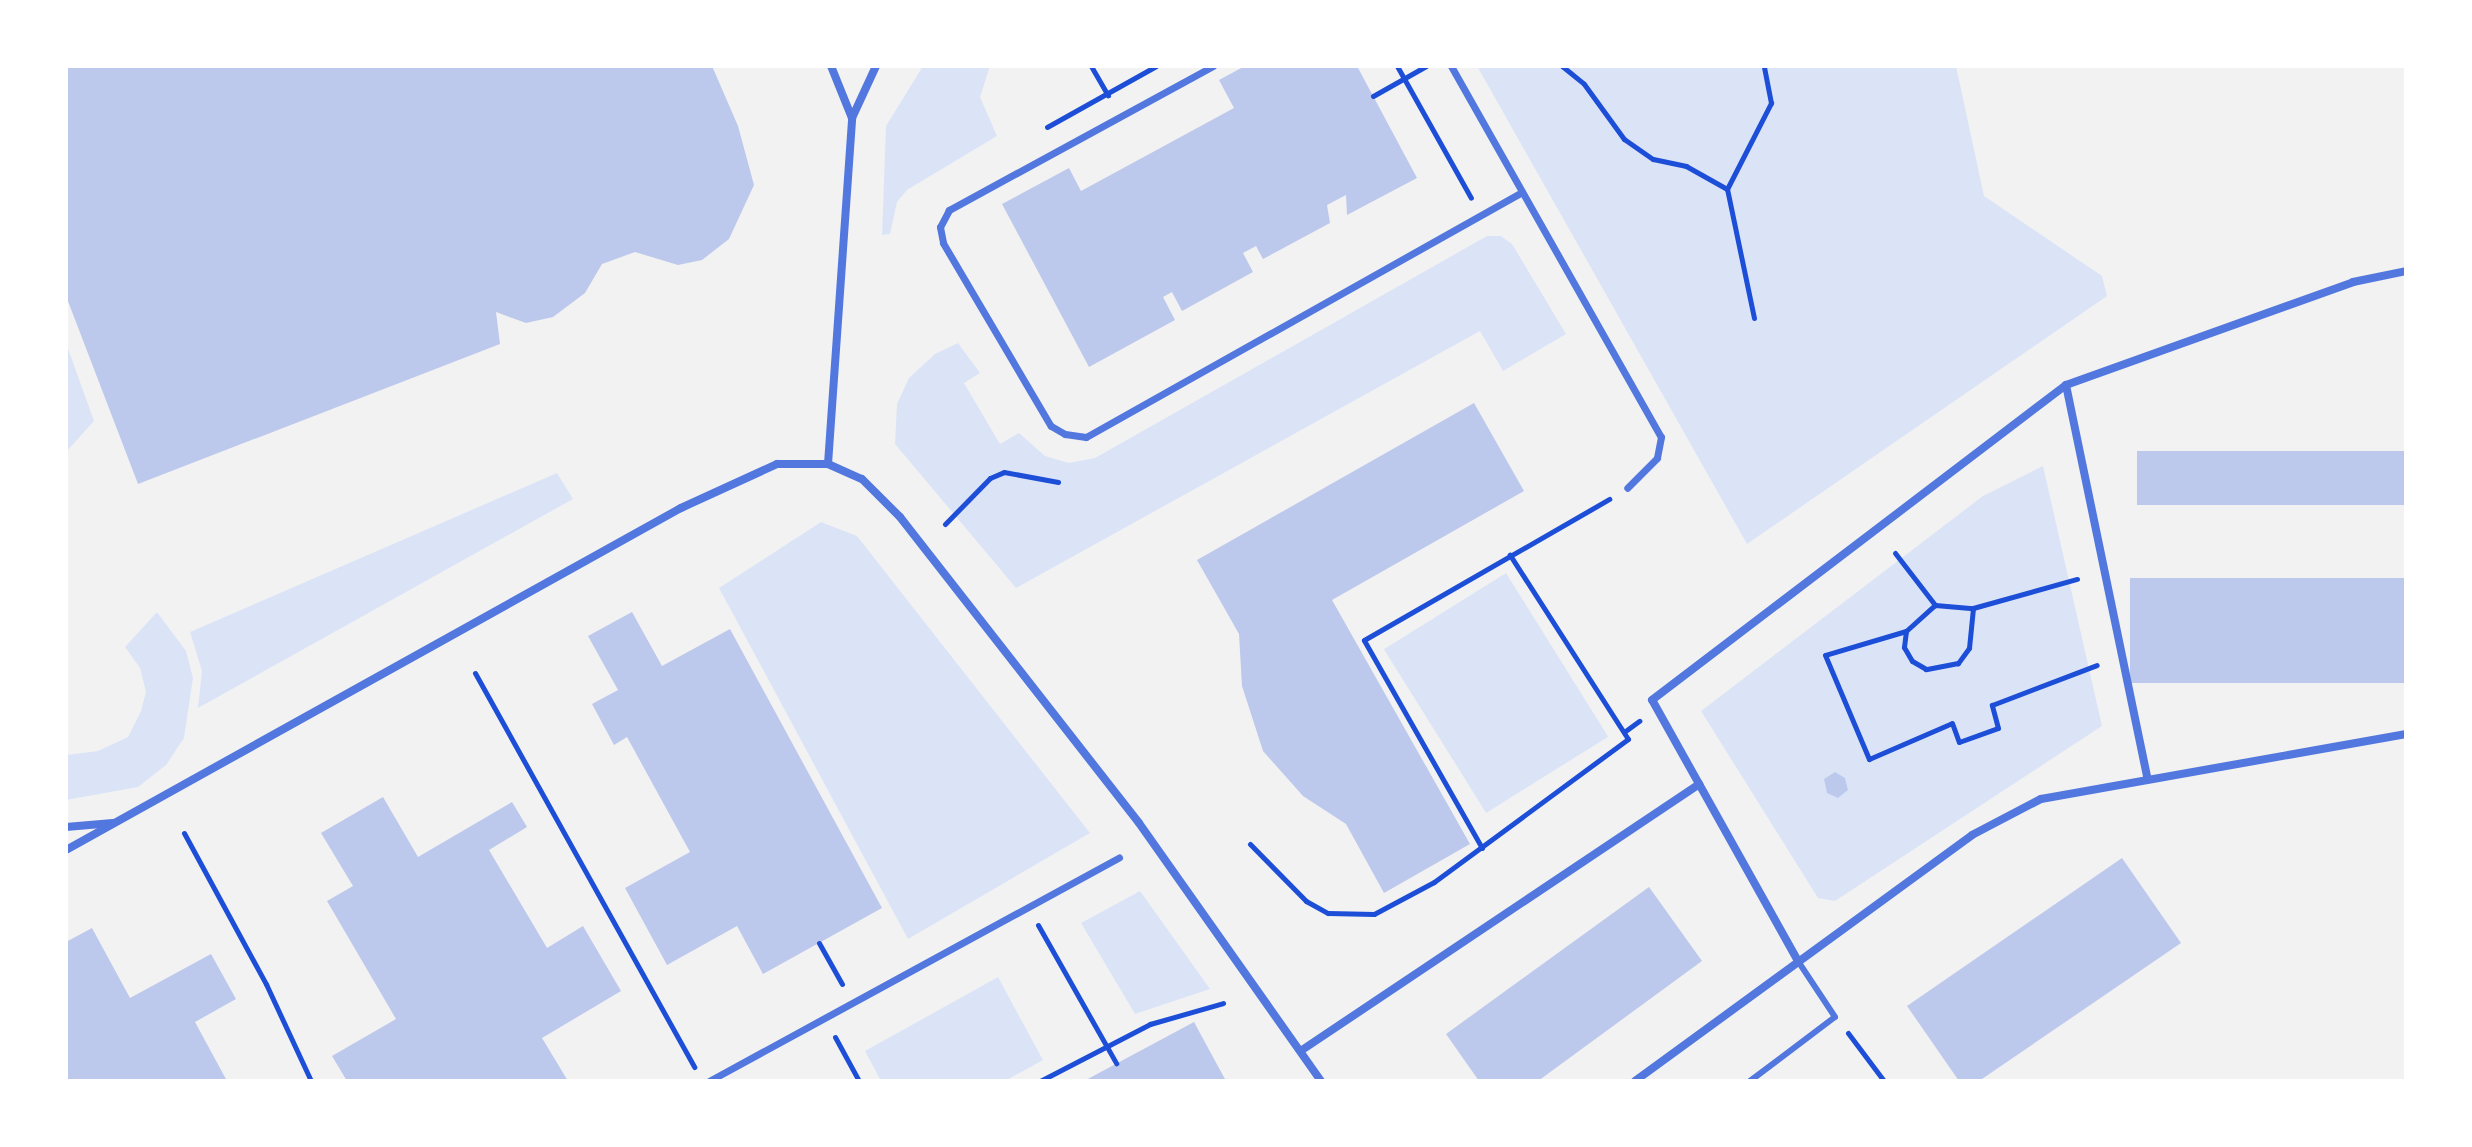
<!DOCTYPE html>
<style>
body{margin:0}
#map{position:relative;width:2472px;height:1147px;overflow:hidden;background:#f2f2f2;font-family:Figtree,sans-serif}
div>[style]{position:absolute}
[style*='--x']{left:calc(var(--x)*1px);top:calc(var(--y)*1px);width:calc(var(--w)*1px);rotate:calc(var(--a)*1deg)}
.green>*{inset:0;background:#dbe4f7;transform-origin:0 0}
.building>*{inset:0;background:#bdc9ec;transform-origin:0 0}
.path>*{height:5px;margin:-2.5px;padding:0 2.5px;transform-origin:2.5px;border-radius:2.5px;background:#1d4ed8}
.service>*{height:6px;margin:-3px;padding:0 3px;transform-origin:3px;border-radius:3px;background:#5277de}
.pedestrian>*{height:7px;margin:-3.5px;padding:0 3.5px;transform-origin:3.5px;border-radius:3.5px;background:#5277de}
.minor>*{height:8px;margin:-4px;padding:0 4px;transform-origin:4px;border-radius:4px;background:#5277de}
span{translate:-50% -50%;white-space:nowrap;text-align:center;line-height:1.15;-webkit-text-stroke:6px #fff;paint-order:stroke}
.frame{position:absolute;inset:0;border:68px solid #fff;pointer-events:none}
</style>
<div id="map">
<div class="green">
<i style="clip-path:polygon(923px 66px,990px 66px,980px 97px,997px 136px,907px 190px,897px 202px,890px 234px,882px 235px,886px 126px)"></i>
<i style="clip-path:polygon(1477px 66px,1956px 66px,1984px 196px,2102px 276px,2107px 296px,1747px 544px)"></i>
<i style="clip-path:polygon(1487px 236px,1501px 236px,1512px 244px,1566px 334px,1503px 371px,1480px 331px,1016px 588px,895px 444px,897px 404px,909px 378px,935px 354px,958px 343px,980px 373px,964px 383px,1000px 444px,1019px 433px,1045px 456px,1069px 463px,1095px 458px)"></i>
<i style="clip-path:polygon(66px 343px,94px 421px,66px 452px)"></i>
<i style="clip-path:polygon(2043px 466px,2102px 726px,1835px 901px,1818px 898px,1701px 711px,1983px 496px)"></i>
<i style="clip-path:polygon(557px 473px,573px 499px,198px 708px,202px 671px,190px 632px)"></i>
<i style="clip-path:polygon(821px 522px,857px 536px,1090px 833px,908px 939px,719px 588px)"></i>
<i style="left:1506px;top:573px;width:193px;height:144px;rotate:58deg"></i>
<i style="clip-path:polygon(157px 612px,186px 651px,193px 678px,184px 738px,166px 765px,138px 787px,66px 800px,66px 755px,98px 751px,128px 737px,141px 711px,146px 692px,140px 668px,125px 647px)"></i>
<i style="clip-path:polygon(1140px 891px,1210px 989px,1135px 1014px,1081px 923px)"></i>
<i style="clip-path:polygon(998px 977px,1043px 1060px,1005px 1081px,881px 1081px,865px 1051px)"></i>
</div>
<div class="building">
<i style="clip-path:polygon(66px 66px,712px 66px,738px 126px,754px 185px,729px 239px,702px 260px,678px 265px,635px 252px,602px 264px,585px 293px,553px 317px,526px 323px,496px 312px,500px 344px,138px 484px,66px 296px)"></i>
<i style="clip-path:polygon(1245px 66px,1357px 66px,1417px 178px,1347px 215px,1346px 195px,1327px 205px,1330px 223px,1263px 259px,1256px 246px,1243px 253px,1253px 272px,1182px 311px,1172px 292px,1163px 297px,1175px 320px,1089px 367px,1002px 204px,1069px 168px,1081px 191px,1234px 108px,1219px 80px)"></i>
<i style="clip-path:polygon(1474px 403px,1524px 491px,1332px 600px,1470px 844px,1384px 893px,1346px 824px,1303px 796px,1263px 751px,1242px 686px,1239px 634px,1197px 560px)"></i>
<i style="left:2406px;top:451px;width:54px;height:269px;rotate:90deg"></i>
<i style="left:2406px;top:578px;width:105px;height:276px;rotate:90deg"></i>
<i style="clip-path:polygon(632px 612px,662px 666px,730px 629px,882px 908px,763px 974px,737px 926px,667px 965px,625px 888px,690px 852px,627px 737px,614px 745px,592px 704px,618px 690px,588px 636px)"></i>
<i style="clip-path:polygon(1835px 772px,1845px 778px,1848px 790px,1838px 798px,1827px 793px,1824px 779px)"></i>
<i style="clip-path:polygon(383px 797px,418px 857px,512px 802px,527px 827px,489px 850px,547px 948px,583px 926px,621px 991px,542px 1038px,568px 1081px,347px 1081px,332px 1056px,396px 1019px,327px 901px,353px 886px,321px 833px)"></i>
<i style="clip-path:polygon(2122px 858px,2181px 943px,1979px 1081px,1959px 1081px,1907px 1006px)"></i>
<i style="clip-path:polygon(1649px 887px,1702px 961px,1538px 1081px,1479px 1081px,1446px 1034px)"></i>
<i style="clip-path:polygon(92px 928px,130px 998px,211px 954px,236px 999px,195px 1022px,227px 1081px,66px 1081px,66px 942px)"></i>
<i style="clip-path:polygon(1194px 1022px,1226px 1081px,1084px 1081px)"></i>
</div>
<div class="path">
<i style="--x:1091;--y:66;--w:34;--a:60"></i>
<i style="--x:1397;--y:66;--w:151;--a:60.7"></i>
<i style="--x:1562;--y:66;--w:28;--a:39"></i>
<i style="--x:1584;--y:84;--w:68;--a:54"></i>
<i style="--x:1624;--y:139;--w:35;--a:35"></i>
<i style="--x:1653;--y:159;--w:34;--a:12"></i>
<i style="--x:1686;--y:166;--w:47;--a:29.3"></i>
<i style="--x:1373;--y:96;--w:61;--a:-29.5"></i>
<i style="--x:1047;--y:127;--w:125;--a:-29.2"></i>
<i style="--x:1754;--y:318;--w:132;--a:-101.8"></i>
<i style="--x:1727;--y:189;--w:97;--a:-62.9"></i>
<i style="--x:1771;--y:103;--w:38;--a:-101"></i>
<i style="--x:945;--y:524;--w:64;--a:-45.6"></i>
<i style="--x:990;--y:478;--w:15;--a:-23"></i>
<i style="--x:1004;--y:472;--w:55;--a:10.5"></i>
<i style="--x:1895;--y:553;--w:66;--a:52.4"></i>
<i style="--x:1973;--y:608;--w:40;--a:95.7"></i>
<i style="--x:1969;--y:648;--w:19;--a:126"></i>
<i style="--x:1958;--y:663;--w:33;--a:169"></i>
<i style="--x:1926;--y:669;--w:16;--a:-150"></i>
<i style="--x:1912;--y:661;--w:16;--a:-120"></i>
<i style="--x:1904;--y:647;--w:16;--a:-83"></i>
<i style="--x:1906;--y:631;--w:39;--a:-42"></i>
<i style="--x:1935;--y:605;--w:38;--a:5"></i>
<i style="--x:1973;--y:608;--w:108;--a:-15.6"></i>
<i style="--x:1906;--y:631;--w:84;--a:163.5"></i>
<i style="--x:1825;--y:655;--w:113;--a:67.1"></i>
<i style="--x:1869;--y:759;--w:90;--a:-23.4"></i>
<i style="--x:1952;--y:723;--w:20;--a:70"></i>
<i style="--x:1959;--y:742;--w:41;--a:-19.7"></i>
<i style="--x:1998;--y:728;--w:24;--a:-105"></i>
<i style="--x:1992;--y:705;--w:112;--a:-20.9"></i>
<i style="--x:475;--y:673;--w:451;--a:60.9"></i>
<i style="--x:1624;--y:732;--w:19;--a:-36"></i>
<i style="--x:184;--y:833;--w:172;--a:61.5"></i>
<i style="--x:266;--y:984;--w:107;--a:65.1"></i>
<i style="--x:1250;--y:844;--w:80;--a:45.5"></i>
<i style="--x:1306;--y:901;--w:25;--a:29"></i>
<i style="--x:1328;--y:913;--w:46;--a:1.2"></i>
<i style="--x:1374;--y:914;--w:68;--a:-28.1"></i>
<i style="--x:1434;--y:882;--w:241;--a:-36.4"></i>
<i style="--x:1628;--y:739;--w:219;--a:-122.7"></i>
<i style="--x:1482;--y:848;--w:239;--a:-119.6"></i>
<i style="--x:1364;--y:640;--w:283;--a:-29.9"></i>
<i style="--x:1038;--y:925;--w:159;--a:60.5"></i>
<i style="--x:819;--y:943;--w:47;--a:60.7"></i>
<i style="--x:1848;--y:1033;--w:60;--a:53.1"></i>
<i style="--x:835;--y:1037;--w:50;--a:61.4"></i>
<i style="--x:1040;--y:1081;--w:124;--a:-27.4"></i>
<i style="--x:1150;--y:1024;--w:76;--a:-16"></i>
</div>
<div class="service">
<i style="--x:1750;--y:1081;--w:106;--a:-37"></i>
<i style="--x:1835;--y:1017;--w:67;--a:-123.5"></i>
</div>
<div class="pedestrian">
<i style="--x:1213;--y:66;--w:301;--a:151.4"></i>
<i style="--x:949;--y:210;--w:19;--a:118"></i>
<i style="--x:940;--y:227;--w:16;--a:79"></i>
<i style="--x:943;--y:243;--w:212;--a:59.5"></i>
<i style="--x:1051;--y:426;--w:16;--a:30"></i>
<i style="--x:1065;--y:434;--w:21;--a:8"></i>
<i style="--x:1086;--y:437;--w:500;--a:-29.33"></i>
<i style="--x:1451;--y:66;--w:426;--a:60.5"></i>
<i style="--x:1661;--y:437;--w:21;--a:101"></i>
<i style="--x:1657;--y:458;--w:42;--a:135"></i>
<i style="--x:709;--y:1081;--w:467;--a:-28.6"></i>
</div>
<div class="minor">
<i style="--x:831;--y:66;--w:56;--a:68"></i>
<i style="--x:2066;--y:385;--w:403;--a:78.3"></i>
<i style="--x:828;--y:464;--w:347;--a:-86"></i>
<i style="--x:852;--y:118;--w:57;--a:-65.2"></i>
<i style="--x:66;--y:827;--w:47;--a:-4.9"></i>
<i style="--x:66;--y:850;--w:704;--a:-29.08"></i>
<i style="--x:681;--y:508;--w:106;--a:-24.6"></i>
<i style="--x:777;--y:464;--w:51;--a:0"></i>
<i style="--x:828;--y:464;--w:37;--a:24"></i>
<i style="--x:862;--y:479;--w:54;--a:45"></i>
<i style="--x:900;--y:517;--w:388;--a:52"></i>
<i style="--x:1139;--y:823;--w:316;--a:54.8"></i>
<i style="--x:1798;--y:961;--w:299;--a:-119.2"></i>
<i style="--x:1652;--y:700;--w:520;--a:-37.27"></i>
<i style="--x:2066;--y:385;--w:305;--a:-19.7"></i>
<i style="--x:2353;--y:282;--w:54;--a:-11.7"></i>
<i style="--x:1302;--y:1050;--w:478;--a:-33.8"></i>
<i style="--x:1635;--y:1081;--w:417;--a:-36.1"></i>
<i style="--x:1972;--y:835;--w:78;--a:-27.6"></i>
<i style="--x:2041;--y:799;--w:371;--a:-10.1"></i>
</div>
<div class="frame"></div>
</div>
